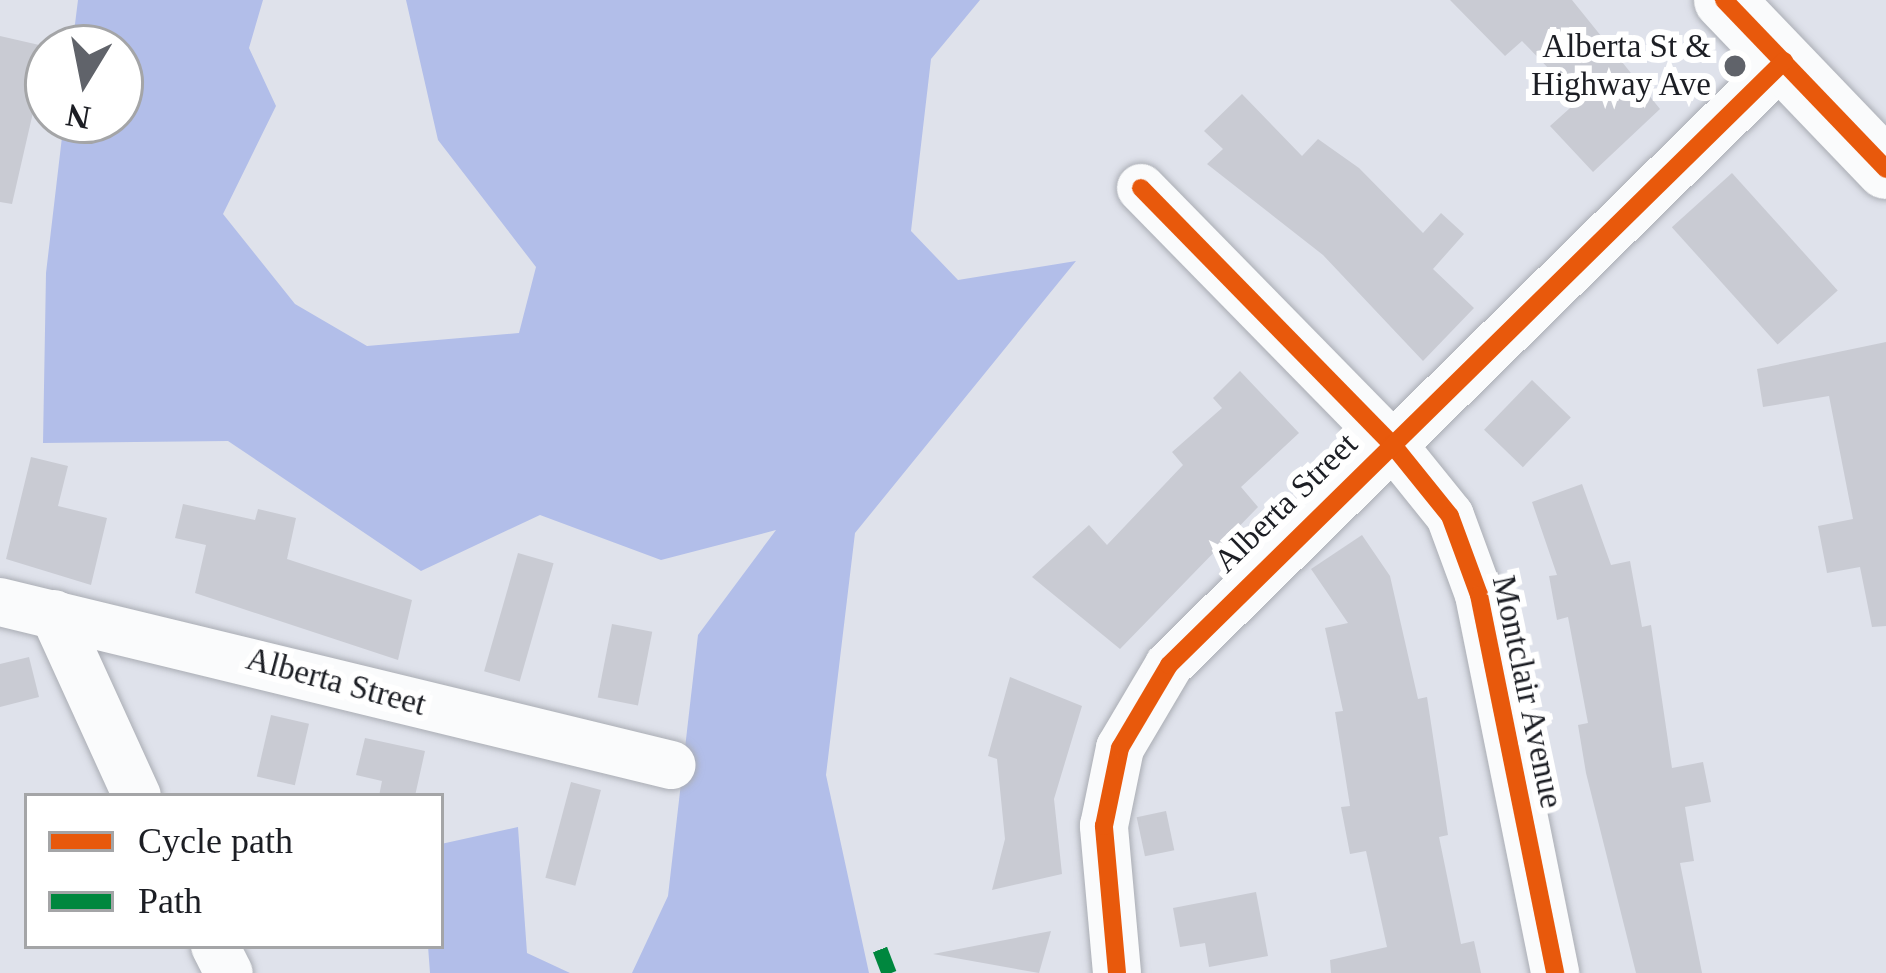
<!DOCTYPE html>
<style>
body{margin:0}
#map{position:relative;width:1886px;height:973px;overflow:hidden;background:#dfe2eb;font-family:"Times New Roman",serif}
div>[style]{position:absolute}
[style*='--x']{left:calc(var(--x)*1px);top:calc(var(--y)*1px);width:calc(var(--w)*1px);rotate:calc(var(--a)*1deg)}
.forest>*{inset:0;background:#b2bee9}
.building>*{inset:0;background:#c9cbd3;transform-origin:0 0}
.roads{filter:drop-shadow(0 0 3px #aaadb4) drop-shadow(0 0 3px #aaadb4)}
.minor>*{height:48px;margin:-24px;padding:0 24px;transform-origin:24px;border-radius:24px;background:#fafbfc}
.major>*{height:60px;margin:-30px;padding:0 30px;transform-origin:30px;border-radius:30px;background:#fafbfc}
.quiet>*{height:15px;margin-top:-7.5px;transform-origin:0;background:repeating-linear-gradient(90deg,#00873e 0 30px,transparent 0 45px)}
.cycleway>*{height:18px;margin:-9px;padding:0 9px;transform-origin:9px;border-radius:9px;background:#e8590c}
.dots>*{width:33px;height:33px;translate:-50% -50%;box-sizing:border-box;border:6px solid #fff;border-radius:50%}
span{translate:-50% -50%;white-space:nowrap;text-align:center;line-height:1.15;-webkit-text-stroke:12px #fff;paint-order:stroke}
.poi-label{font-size:33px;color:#1c1e24}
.right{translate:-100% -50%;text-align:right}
.street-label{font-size:33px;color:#1c1e24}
.legend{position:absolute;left:24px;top:793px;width:420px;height:156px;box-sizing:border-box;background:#fff;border:3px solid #a4a5a7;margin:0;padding:15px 21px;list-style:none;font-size:36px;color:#1c1e24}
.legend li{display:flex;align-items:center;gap:24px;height:60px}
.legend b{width:60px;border:3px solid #a4a5a7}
.north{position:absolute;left:24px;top:24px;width:120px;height:120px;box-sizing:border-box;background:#fff;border:3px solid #a4a5a7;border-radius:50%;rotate:190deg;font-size:33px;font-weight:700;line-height:48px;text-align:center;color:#1c1e24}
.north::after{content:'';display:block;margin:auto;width:42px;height:54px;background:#60636a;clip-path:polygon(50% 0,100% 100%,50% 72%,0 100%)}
</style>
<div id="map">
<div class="forest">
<i style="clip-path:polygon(78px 0,263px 0,249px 48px,276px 106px,223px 214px,295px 304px,367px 346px,519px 333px,536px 267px,438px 140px,406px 0,980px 0,931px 59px,911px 231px,958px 280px,1076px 261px,855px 533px,826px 775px,869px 973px,632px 973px,668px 896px,698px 635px,776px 530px,661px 560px,540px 515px,421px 571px,228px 441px,43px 443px,46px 273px,64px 120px,120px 120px,120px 48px,72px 48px)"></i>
<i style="clip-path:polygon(518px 827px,527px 953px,570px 973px,430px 973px,428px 946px,441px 946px,441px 844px)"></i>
</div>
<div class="building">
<i style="clip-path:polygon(1450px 0,1572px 0,1660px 109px,1593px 172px,1550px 126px,1579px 100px,1522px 41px,1505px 56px)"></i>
<i style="clip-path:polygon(0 36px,48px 47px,12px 204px,0 202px)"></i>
<i style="clip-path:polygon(1242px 94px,1302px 156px,1318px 139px,1359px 168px,1423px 233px,1441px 213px,1464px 234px,1433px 269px,1474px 308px,1423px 361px,1323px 255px,1207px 164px,1223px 149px,1204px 131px)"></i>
<i style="left:1732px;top:173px;width:158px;height:81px;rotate:48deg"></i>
<i style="clip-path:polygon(1886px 342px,1886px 626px,1872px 627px,1860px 567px,1827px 573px,1818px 526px,1853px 519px,1829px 396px,1763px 407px,1757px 369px)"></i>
<i style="clip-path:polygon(1240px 371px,1299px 433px,1241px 487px,1258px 507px,1120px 649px,1032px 577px,1089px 525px,1107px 545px,1183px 465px,1172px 452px,1222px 408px,1213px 398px)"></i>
<i style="left:1532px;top:380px;width:54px;height:69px;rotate:44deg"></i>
<i style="clip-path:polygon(31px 457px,68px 466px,58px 506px,107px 518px,91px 585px,6px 559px)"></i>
<i style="clip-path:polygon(1582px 484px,1611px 565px,1630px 561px,1642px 627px,1651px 625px,1672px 768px,1703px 762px,1711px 802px,1685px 807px,1694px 861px,1680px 863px,1702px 973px,1636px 973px,1586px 773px,1578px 725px,1588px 723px,1568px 617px,1557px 620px,1549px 576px,1557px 575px,1532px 502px)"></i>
<i style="clip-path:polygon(183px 504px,255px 520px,258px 509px,296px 518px,287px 559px,412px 600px,398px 660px,195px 593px,206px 545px,175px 538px)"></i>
<i style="clip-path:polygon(1362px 535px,1390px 576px,1418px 699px,1427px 697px,1448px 835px,1439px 837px,1461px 944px,1474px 941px,1481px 973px,1331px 973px,1330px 960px,1387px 947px,1366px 851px,1350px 854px,1341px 807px,1350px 806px,1335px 712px,1343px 711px,1325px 628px,1348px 623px,1311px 569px)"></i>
<i style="left:518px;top:553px;width:37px;height:123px;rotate:16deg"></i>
<i style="left:612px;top:624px;width:41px;height:75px;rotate:11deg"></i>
<i style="clip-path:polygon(29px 657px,39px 697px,0 707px,0 664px)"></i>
<i style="clip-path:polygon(1010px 677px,1082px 706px,1054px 799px,1062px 874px,992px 890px,1005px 839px,997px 759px,988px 756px)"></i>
<i style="left:271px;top:715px;width:39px;height:63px;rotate:13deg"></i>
<i style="clip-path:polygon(365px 738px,425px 751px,415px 796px,379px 796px,382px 781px,356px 775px)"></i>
<i style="left:571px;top:782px;width:31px;height:99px;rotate:15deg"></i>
<i style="left:1166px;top:811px;width:40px;height:30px;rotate:78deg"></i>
<i style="clip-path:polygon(1256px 892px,1268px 956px,1209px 967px,1205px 943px,1180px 947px,1173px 908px)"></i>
<i style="clip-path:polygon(1051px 931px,1039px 973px,933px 954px)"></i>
</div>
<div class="roads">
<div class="minor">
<i style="--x:1141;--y:188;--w:359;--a:45.6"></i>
<i style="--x:1392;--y:444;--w:92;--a:51.1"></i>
<i style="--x:1450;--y:516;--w:84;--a:69.8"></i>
<i style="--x:1479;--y:595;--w:386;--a:78.6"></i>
<i style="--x:0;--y:602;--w:691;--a:13.65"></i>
<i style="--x:54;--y:614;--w:200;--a:65.5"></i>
<i style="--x:215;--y:946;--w:30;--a:63"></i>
<i style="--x:1117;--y:973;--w:148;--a:-95.1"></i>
<i style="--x:1104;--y:826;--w:80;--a:-78.4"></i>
<i style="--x:1120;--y:748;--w:96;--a:-59.4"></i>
<i style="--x:1169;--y:665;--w:862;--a:-44.48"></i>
</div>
<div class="major">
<i style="--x:1724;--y:0;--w:234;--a:46.2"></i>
</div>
</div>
<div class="quiet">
<i style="--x:880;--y:949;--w:26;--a:69"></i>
</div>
<div class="cycleway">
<i style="--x:1724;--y:0;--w:234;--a:46.2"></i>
<i style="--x:1141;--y:188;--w:359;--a:45.6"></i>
<i style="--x:1392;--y:444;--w:92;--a:51.1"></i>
<i style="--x:1450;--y:516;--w:84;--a:69.8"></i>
<i style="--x:1479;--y:595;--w:386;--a:78.6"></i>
<i style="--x:1117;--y:973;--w:148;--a:-95.1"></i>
<i style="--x:1104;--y:826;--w:80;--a:-78.4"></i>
<i style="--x:1120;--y:748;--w:96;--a:-59.4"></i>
<i style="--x:1169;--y:665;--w:862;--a:-44.48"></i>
</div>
<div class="dots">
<i style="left:1735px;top:66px;background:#60636a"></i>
</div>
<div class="poi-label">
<span class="right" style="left:1711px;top:66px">Alberta St &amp;<br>Highway Ave</span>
</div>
<div class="street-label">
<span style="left:1286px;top:503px;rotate:-44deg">Alberta Street</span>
<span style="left:336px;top:682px;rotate:15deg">Alberta Street</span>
<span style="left:1527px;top:692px;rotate:78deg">Montclair Avenue</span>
</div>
<ul class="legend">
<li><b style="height:15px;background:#e8590c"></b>Cycle path</li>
<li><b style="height:15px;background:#00873e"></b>Path</li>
</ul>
<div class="north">N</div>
</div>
